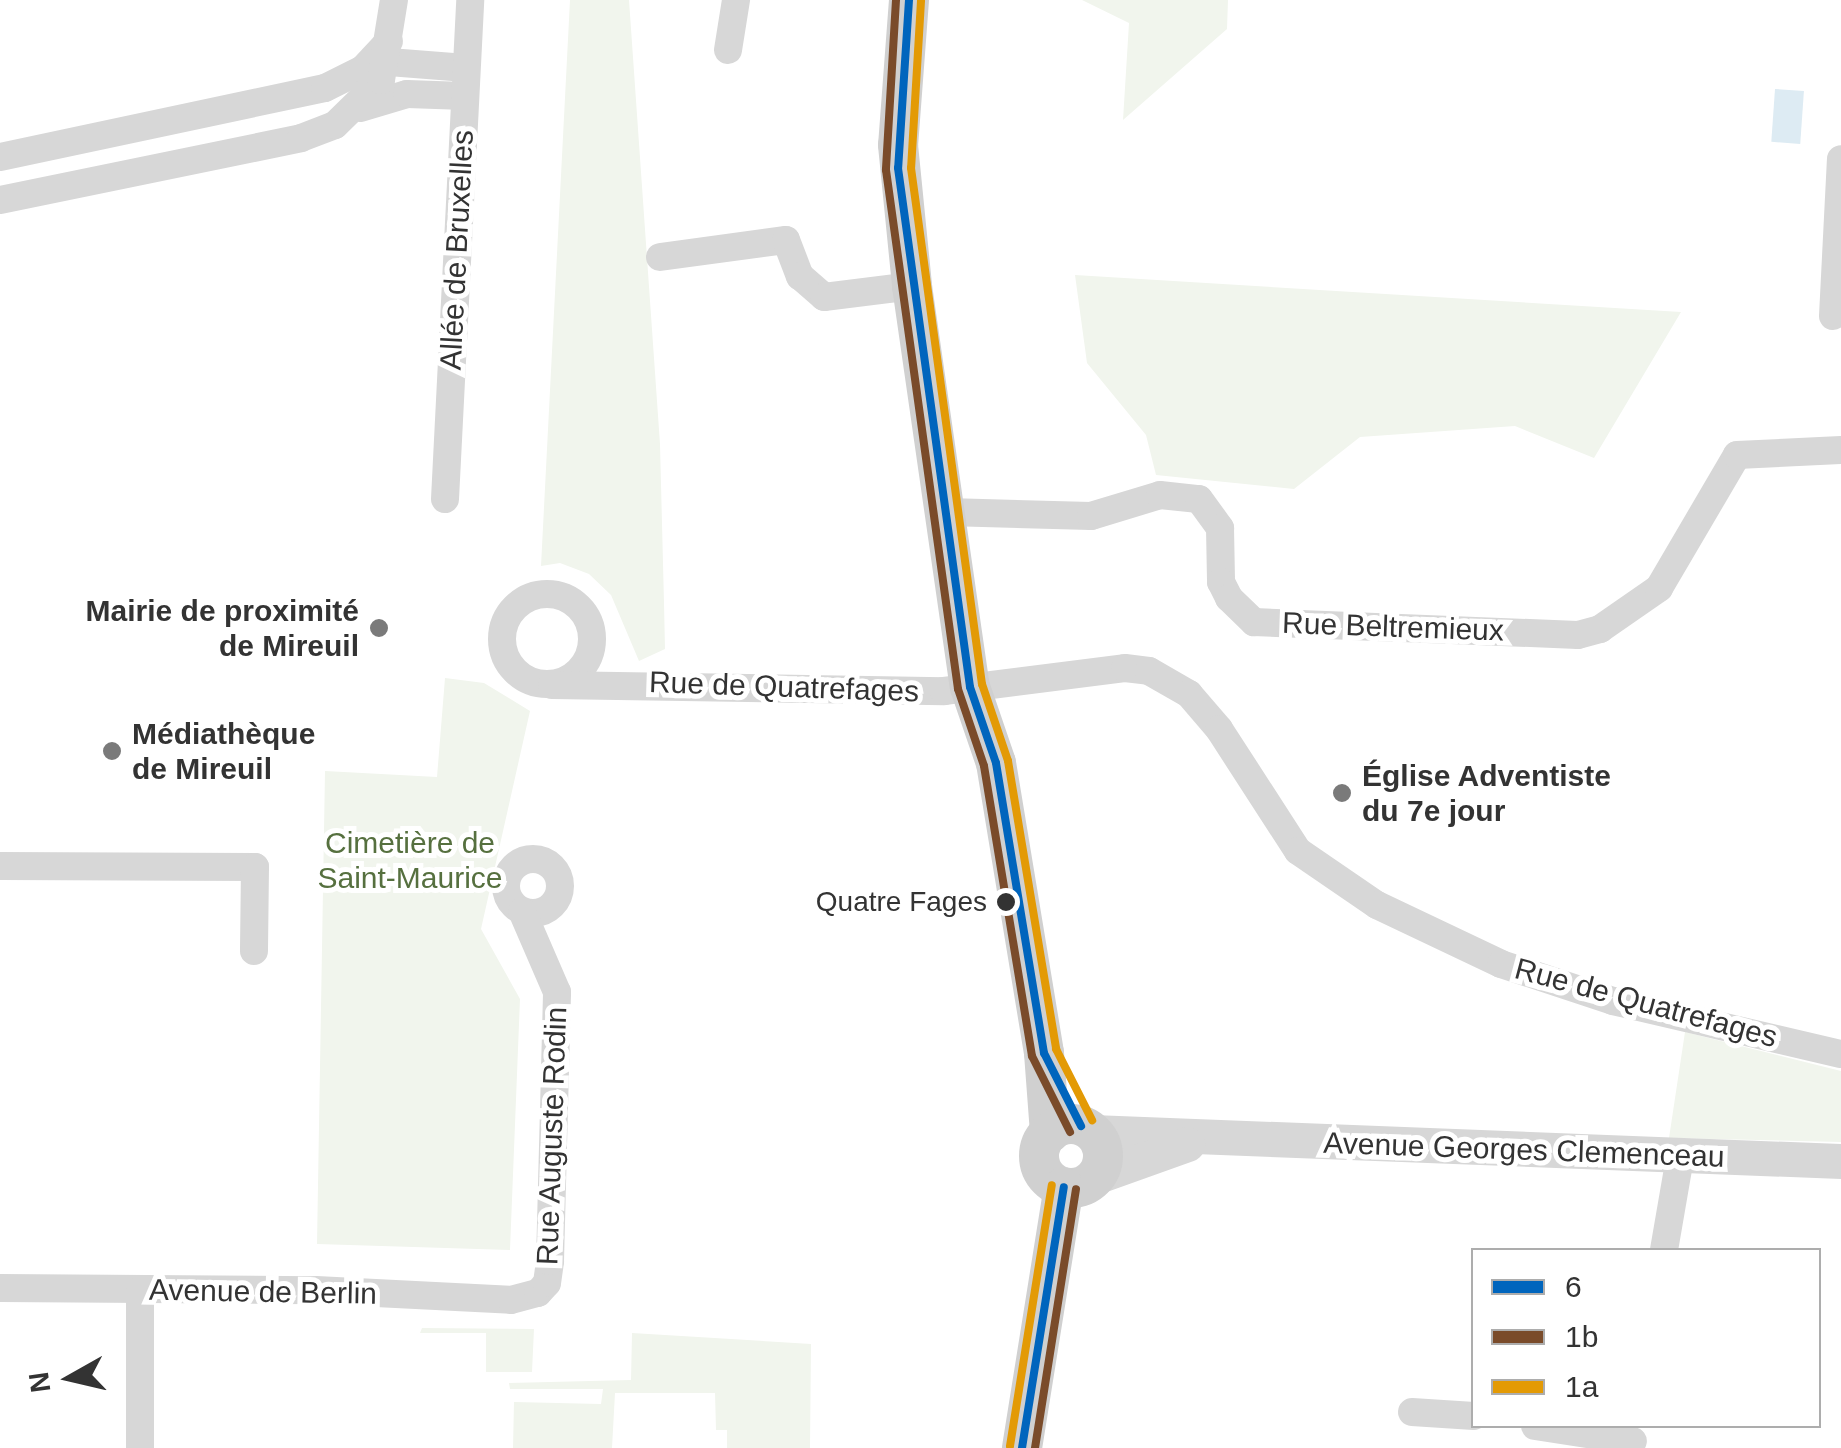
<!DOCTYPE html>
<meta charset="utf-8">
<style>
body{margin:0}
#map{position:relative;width:1841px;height:1448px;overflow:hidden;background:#fff;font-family:Helvetica,sans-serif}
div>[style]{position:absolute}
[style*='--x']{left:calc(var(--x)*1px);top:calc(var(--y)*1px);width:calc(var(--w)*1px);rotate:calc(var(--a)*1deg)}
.green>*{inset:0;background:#f1f5ed}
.water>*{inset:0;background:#ddebf3;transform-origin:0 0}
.minor>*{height:28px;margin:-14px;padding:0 14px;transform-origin:14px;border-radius:14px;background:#d7d7d7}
.minor>.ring{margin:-14px;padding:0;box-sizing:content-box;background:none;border:28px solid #d7d7d7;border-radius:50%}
.tertiary>*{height:35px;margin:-17.5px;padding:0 17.5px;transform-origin:17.5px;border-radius:17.5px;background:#d7d7d7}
.secondary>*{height:40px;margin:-20px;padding:0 20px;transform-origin:20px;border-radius:20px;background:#d0d0d0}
.secondary>.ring{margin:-20px;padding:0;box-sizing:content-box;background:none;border:40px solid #d0d0d0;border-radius:50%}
.bus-1>*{height:8px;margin:-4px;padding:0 4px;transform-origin:4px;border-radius:4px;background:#0065bd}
.bus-2>*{height:8px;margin:-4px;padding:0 4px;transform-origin:4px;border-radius:4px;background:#7a4b2a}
.bus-3>*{height:8px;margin:-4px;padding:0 4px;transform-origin:4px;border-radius:4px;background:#e39a05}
.dots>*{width:28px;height:28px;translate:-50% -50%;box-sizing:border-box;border:5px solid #fff;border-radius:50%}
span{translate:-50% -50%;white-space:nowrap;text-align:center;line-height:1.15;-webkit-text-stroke:10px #fff;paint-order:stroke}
.bus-label{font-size:28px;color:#333}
.right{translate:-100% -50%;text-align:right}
.street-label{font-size:30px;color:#333}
.poi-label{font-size:30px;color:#333;font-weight:700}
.left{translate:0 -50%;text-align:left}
.park-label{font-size:30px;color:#56703f}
.legend{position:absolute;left:1471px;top:1248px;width:350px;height:180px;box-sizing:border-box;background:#fff;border:2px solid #adadad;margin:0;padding:12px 18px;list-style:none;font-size:30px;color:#333}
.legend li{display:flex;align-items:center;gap:20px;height:50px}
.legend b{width:50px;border:2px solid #adadad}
.north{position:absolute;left:20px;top:1328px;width:100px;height:100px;-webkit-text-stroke:8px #fff;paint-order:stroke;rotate:262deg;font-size:28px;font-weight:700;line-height:40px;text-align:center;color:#333}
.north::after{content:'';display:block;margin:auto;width:35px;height:45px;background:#333;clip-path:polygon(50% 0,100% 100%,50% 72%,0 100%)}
</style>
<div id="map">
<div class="green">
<i style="clip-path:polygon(570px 0,629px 0,660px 444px,664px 603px,665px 649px,639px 661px,611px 595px,589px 574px,560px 563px,541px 566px)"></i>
<i style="clip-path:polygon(1082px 0,1228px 0,1227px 29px,1123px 120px,1129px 23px)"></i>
<i style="clip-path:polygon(1075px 275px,1681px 312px,1594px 458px,1515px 426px,1360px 437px,1294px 489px,1156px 475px,1146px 435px,1087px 363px)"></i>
<i style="clip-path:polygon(445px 678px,484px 683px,530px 711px,481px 929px,520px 999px,510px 1250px,317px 1244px,325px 771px,437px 777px)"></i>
<i style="clip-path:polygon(1685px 1032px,1841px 1071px,1841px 1142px,1669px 1138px)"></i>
<i style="clip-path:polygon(422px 1328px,534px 1329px,532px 1372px,486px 1372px,486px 1333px,420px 1333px)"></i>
<i style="clip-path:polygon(632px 1333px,811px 1344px,810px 1448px,727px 1448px,727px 1430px,716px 1430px,715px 1393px,615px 1393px,612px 1448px,513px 1448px,514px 1402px,601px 1404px,603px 1389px,510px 1389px,509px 1383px,631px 1380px)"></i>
</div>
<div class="water">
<i style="left:1775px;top:89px;width:29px;height:53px;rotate:4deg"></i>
</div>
<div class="minor">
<i style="--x:728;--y:50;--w:51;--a:-80.9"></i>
<i style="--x:389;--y:62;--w:77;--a:4.5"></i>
<i style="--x:360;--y:108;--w:49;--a:-16.6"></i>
<i style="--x:407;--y:94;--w:58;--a:2"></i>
<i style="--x:0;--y:157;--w:332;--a:-12"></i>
<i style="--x:325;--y:88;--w:42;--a:-26.6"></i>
<i style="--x:363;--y:69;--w:38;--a:-47"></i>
<i style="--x:0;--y:200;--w:307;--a:-11.6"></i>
<i style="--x:301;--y:138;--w:36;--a:-21"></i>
<i style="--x:335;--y:125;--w:64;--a:-44.4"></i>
<i style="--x:381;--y:80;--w:81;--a:-80.8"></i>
<i style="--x:660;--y:257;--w:127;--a:-7.7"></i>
<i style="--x:786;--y:240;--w:39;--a:69"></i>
<i style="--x:800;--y:276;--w:32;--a:41"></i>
<i style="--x:824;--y:297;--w:89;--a:-7.1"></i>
<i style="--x:1833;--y:316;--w:157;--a:-87.1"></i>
<i style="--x:445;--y:499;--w:500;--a:-87.1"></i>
<i style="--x:947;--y:512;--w:144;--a:1.6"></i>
<i style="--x:1091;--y:516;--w:72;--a:-16.9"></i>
<i style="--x:1160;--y:495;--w:39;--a:6"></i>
<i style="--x:1199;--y:499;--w:36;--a:54"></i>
<i style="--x:1220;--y:528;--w:54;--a:88.9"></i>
<i style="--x:1221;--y:582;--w:18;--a:63"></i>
<i style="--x:1229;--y:598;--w:35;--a:44"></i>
<i style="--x:1254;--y:622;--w:324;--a:2.3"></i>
<i style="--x:1578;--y:635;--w:23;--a:-15"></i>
<i style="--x:1600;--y:629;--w:72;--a:-34.8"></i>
<i style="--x:1659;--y:588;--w:154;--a:-59.6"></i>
<i style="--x:1737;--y:455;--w:104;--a:-2.8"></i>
<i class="ring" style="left:502px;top:594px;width:62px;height:62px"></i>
<i style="--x:552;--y:685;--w:392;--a:0.9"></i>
<i style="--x:944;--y:691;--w:182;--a:-7.2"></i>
<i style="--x:1125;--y:668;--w:24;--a:7"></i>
<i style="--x:1149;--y:671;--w:46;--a:29.9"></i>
<i style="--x:1189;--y:694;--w:46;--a:49.4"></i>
<i style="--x:1219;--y:729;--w:145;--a:57.1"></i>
<i style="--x:1298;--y:851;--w:96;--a:34.4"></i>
<i style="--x:1377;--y:905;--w:137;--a:25.4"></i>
<i style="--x:1501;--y:964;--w:118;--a:18.3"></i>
<i style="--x:1613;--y:1001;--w:234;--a:13.1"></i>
<i class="ring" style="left:506px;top:859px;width:26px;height:26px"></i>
<i style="--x:0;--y:866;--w:255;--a:0.2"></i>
<i style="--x:255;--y:867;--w:84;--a:90.7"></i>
<i style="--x:1664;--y:1250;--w:94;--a:-80.2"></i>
<i style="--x:0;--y:1288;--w:316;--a:0.4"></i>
<i style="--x:316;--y:1290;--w:195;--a:2.9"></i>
<i style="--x:511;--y:1300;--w:28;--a:-15"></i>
<i style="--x:538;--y:1293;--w:13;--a:-48"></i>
<i style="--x:547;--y:1283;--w:22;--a:-82"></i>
<i style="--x:550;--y:1261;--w:269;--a:-88.5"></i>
<i style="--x:557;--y:992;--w:88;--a:-113.4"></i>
<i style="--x:1412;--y:1412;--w:62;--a:3.7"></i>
<i style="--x:1535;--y:1426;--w:99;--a:8.7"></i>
<i style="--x:140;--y:1448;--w:158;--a:-90"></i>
</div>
<div class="tertiary">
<i style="--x:1092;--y:1132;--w:750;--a:2.22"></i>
<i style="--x:1095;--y:1177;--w:98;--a:-19.7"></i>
</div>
<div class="secondary">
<i style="--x:909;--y:0;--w:145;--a:94.3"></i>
<i style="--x:898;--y:145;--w:142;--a:84.3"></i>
<i style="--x:912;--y:286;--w:405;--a:81.8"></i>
<i style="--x:970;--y:687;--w:80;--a:71.1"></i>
<i style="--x:996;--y:763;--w:294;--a:80.6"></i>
<i style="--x:1044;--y:1053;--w:80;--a:85.7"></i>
<i class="ring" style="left:1039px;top:1124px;width:24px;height:24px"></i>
<i style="--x:1022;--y:1448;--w:264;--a:-80.9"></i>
</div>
<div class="bus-1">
<i style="--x:909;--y:0;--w:168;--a:93.7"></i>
<i style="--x:898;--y:168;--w:524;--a:82.1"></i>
<i style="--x:970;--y:687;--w:80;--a:71.1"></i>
<i style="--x:996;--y:763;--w:294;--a:80.6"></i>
<i style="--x:1044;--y:1053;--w:82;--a:63.1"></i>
<i style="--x:1022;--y:1448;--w:264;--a:-80.9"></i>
</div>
<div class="bus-2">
<i style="--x:896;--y:0;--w:170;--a:93.4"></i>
<i style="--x:886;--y:170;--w:524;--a:82.1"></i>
<i style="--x:958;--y:689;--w:81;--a:71.3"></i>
<i style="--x:984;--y:766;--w:294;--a:80.6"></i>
<i style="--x:1032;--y:1056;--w:85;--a:63.4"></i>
<i style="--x:1035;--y:1448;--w:262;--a:-81"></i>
</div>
<div class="bus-3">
<i style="--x:921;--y:1;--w:167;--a:93.4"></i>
<i style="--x:911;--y:168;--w:521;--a:82.17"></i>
<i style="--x:982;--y:684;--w:81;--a:71.3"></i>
<i style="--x:1008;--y:761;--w:292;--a:80.5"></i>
<i style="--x:1056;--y:1049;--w:80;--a:63.1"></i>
<i style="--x:1010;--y:1446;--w:264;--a:-80.9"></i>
</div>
<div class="dots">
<i style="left:379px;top:628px;background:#7a7a7a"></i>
<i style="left:112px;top:751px;background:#7a7a7a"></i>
<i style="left:1342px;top:793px;background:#7a7a7a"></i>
<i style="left:1006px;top:902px;background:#333"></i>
</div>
<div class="bus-label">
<span class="right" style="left:987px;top:902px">Quatre Fages</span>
</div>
<div class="street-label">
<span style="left:457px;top:250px;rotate:-87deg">Allée de Bruxelles</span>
<span style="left:1393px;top:627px;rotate:2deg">Rue Beltremieux</span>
<span style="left:784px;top:687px;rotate:2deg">Rue de Quatrefages</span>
<span style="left:1646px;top:1003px;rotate:15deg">Rue de Quatrefages</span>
<span style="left:552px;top:1136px;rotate:-88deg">Rue Auguste Rodin</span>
<span style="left:1524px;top:1150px;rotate:2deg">Avenue Georges Clemenceau</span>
<span style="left:263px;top:1292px;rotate:1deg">Avenue de Berlin</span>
</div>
<div class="poi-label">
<span class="right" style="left:359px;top:628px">Mairie de proximité<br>de Mireuil</span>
<span class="left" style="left:132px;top:751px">Médiathèque<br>de Mireuil</span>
<span class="left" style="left:1362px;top:793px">Église Adventiste<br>du 7e jour</span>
</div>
<div class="park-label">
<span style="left:410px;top:860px">Cimetière de<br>Saint-Maurice</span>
</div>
<ul class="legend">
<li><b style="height:12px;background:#0065bd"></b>6</li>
<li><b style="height:12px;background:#7a4b2a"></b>1b</li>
<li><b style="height:12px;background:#e39a05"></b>1a</li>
</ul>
<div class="north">N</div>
</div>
